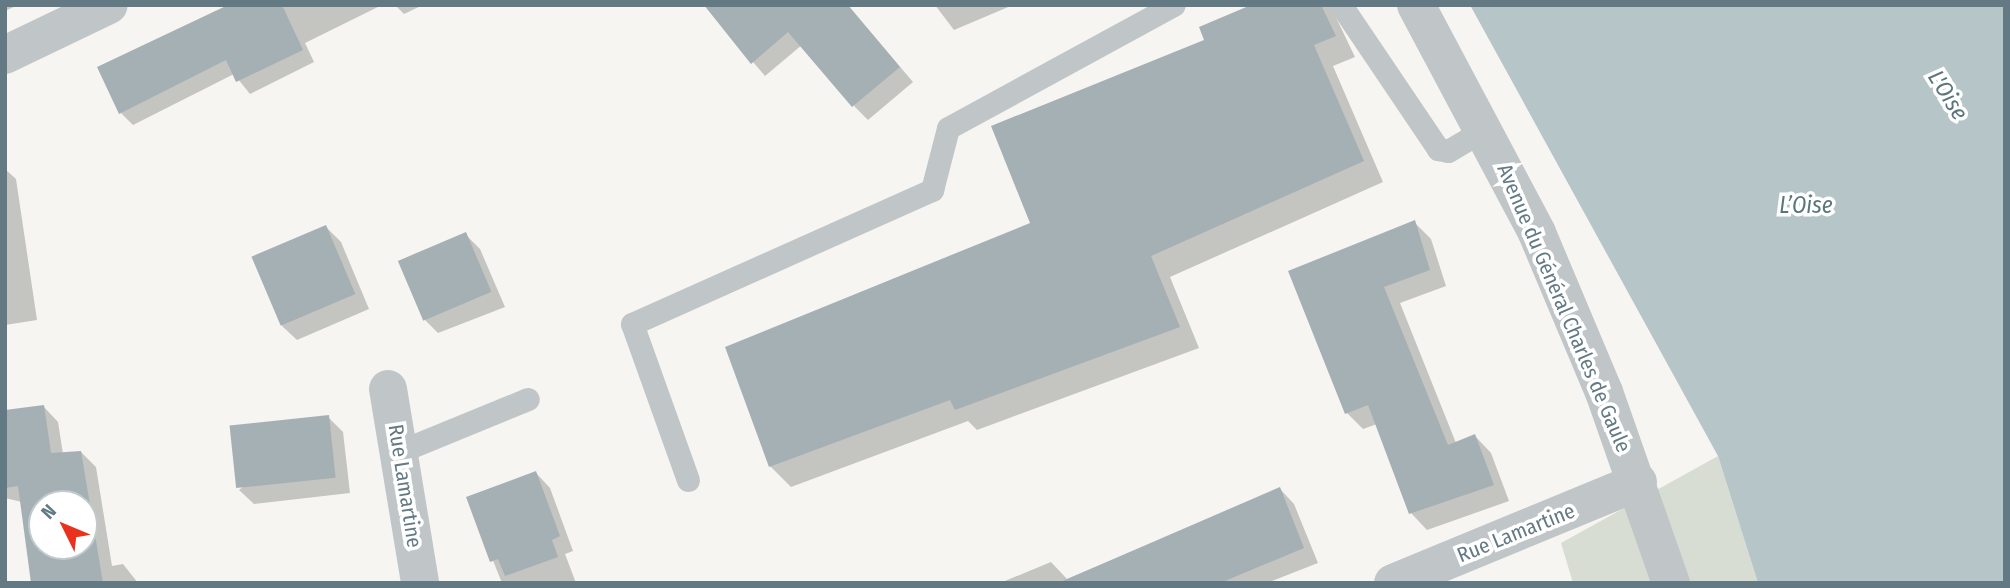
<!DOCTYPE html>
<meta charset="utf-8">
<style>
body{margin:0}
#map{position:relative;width:2010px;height:588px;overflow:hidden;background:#f6f5f2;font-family:"Fira Sans Condensed",sans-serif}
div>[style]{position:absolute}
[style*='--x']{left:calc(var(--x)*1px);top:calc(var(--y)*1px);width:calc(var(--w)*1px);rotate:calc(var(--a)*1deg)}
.green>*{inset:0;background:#d8ddd3}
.water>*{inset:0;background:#b6c5c8}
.shadow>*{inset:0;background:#0003}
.building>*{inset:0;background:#a5b0b4;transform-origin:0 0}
.lane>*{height:23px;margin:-11.5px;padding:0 11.5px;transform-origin:11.5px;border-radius:11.5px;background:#c0c6c8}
.street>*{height:38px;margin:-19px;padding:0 19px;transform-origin:19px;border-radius:19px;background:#c0c6c8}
span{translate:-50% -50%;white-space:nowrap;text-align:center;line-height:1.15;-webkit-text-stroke:7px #fff;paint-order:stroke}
.street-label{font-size:21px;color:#637a84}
.water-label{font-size:23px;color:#5a767a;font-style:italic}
.frame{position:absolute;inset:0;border:7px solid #637a84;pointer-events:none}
.north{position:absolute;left:28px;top:490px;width:70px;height:70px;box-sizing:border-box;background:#fff;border:2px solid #c1cace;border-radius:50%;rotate:313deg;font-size:19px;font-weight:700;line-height:28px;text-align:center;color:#637a84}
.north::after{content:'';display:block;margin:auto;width:24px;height:32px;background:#ea311d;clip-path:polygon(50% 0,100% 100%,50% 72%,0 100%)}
</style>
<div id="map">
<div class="green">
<i style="clip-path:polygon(1718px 456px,1758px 583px,1573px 583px,1561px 543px)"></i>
</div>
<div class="water">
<i style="clip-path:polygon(1470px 5px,2005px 5px,2005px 583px,1758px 583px,1718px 456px)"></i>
</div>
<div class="shadow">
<i style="clip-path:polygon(5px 5px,18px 5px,5px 11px)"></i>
<i style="clip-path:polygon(231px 5px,382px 5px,305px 43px,314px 62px,250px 94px,234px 74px,133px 125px,121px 113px)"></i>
<i style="clip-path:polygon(395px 5px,423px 5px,404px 14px)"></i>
<i style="clip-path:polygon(704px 5px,791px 5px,815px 34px,765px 76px)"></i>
<i style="clip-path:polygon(935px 5px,1013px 5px,954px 30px)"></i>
<i style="clip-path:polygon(1255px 5px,1330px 5px,1355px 57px,1333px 66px,1383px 182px,1170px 277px,1199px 348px,977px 430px,968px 421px,791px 487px,770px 466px,1032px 224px,1206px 41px)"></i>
<i style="clip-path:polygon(867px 28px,913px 82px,868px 120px,854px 106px)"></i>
<i style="clip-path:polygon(5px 169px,16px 179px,37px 320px,5px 325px)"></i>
<i style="clip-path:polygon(1415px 223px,1431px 239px,1446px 286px,1400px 303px,1456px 443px,1475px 436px,1491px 453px,1509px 501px,1427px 530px,1411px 513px,1377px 424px,1363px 429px,1347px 413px,1291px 272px)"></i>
<i style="clip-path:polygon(326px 227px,341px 242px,369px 309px,297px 340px,282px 326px)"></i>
<i style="clip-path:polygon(465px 234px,480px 249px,505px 307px,438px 333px,423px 318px)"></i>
<i style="clip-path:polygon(evenodd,44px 407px,58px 422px,63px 454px,81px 452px,96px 467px,112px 566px,123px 564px,138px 583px,32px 583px,22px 502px,5px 498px,5px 412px,44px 407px,42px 504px,84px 504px,84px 546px,42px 546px,42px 504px)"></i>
<i style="clip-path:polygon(328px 417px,343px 432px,350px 493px,254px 504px,239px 490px)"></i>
<i style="clip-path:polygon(536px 473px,550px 488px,573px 551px,565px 554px,576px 583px,502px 583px,468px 498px)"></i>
<i style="clip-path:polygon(1280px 489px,1294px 504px,1318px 563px,1267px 583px,1000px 583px,1051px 562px,1067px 579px)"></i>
</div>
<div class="building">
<i style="clip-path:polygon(228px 5px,282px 5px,303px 50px,236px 82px,226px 60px,119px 114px,97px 67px)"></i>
<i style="clip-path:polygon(704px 5px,848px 5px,900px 67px,852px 107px,788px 32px,751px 64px)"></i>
<i style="clip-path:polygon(1251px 5px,1321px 5px,1336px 36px,1314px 45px,1364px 161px,1151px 256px,1180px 327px,955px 410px,950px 400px,769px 467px,725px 347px,1030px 223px,991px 126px,1204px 40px,1199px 27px)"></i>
<i style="clip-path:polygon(1415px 220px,1430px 270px,1384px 287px,1448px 445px,1475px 434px,1494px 485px,1409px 514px,1368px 405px,1345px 414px,1288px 271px)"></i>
<i style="left:326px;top:225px;width:75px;height:81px;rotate:67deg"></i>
<i style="left:466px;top:232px;width:65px;height:74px;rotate:67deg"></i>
<i style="clip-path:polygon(evenodd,44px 405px,51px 453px,81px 451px,103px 583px,31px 583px,18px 486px,5px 488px,5px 410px,44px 405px,42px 504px,84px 504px,84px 546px,42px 546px,42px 504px)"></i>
<i style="left:329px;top:415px;width:63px;height:100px;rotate:84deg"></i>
<i style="clip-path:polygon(536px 471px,560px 536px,552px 540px,558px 557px,505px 576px,498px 559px,490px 562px,466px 497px)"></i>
<i style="clip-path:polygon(1280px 487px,1304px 548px,1220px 583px,1058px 583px)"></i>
</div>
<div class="lane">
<i style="--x:1341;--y:5;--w:174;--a:56"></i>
<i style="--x:1438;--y:149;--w:10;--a:11"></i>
<i style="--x:1448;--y:151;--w:43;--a:-30.7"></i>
<i style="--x:401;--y:451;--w:137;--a:-22.3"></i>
<i style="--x:688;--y:480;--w:166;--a:-109.7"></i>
<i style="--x:632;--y:324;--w:329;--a:-24.1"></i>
<i style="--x:932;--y:190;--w:64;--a:-75.5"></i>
<i style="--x:948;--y:128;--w:257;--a:-28.6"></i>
</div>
<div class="street">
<i style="--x:1416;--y:5;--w:258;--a:62"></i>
<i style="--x:1537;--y:233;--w:173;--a:67.2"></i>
<i style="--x:1604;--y:392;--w:202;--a:70.7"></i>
<i style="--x:5;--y:55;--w:115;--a:-25.7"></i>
<i style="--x:388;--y:389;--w:197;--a:80.6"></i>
<i style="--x:1393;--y:583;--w:265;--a:-22.4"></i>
</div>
<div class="street-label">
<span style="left:1564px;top:308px;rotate:67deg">Avenue du Général Charles de Gaule</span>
<span style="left:405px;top:486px;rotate:81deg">Rue Lamartine</span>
<span style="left:1516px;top:533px;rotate:-22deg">Rue Lamartine</span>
</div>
<div class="water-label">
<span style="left:1948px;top:95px;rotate:58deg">L'Oise</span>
<span style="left:1806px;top:205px">L’Oise</span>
</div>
<div class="frame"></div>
<div class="north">N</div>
</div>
